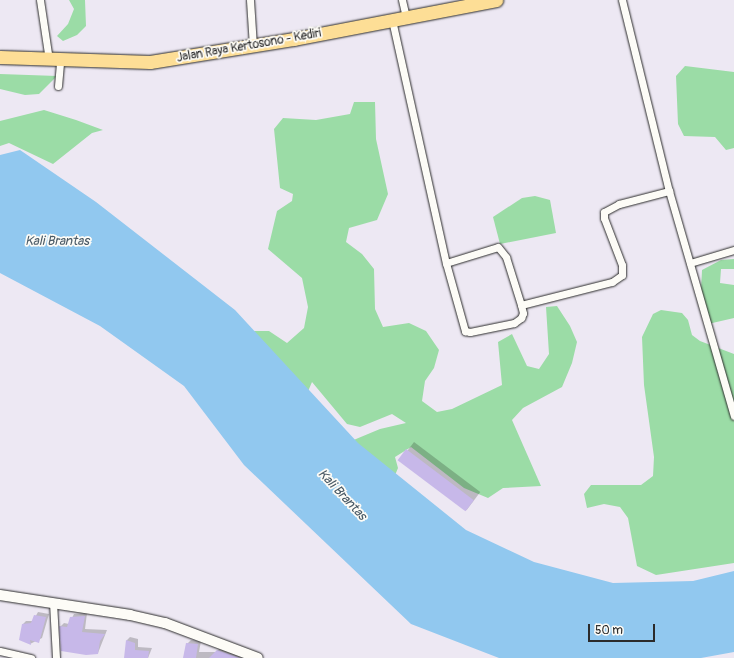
<!DOCTYPE html>
<style>
body{margin:0}
#map{position:relative;width:734px;height:658px;overflow:hidden;background:#ede8f3;font-family:Pangolin,sans-serif}
div>[style]{position:absolute}
[style*='--x']{left:calc(var(--x)*1px);top:calc(var(--y)*1px);width:calc(var(--w)*1px);rotate:calc(var(--a)*1deg)}
.green>*{inset:0;background:#9bdca6}
.water>*{inset:0;background:#91c8ef}
.shadow>*{inset:0;background:#0003;transform-origin:0 0}
.building>*{inset:0;background:#c7b8e9;transform-origin:0 0}
.roads{filter:drop-shadow(0 0 1px #2b2b2b) drop-shadow(0 0 1px #2b2b2b)}
.street>*{height:7px;margin:-3.5px;padding:0 3.5px;transform-origin:3.5px;border-radius:3.5px;background:#fdfcf7}
.secondary>*{height:10px;margin:-5px;padding:0 5px;transform-origin:5px;border-radius:5px;background:#fdfcf7}
.highway>*{height:13px;margin:-6.5px;padding:0 6.5px;transform-origin:6.5px;border-radius:6.5px;background:#fdde96}
span{translate:-50% -50%;white-space:nowrap;text-align:center;line-height:1.15;-webkit-text-stroke:3.5px #fdfcf7;paint-order:stroke}
.street-label{font-size:12px;color:#2b2b2b}
.water-label{font-size:13px;color:#4a5a66;font-style:italic}
.scale{position:absolute;left:588px;top:624px;width:67px;height:18px;box-sizing:border-box;border:2px solid #2b2b2b;border-top:0;padding-left:5px;font-size:12px;line-height:14px;white-space:nowrap;color:#2b2b2b;-webkit-text-stroke:3px #fdfcf7;paint-order:stroke}
</style>
<div id="map">
<div class="green">
<i style="clip-path:polygon(69px 0,85px 0,86px 26px,77px 35px,63px 41px,57px 36px,68px 24px,74px 9px)"></i>
<i style="clip-path:polygon(685px 66px,734px 72px,734px 148px,726px 150px,715px 137px,684px 136px,678px 124px,676px 76px)"></i>
<i style="clip-path:polygon(0 74px,57px 76px,39px 94px,25px 95px,0 89px)"></i>
<i style="clip-path:polygon(354px 102px,375px 102px,376px 139px,388px 194px,377px 220px,349px 228px,346px 242px,362px 254px,374px 269px,375px 309px,383px 327px,409px 323px,426px 331px,439px 350px,434px 368px,425px 381px,422px 401px,437px 412px,452px 409px,502px 385px,498px 342px,512px 334px,527px 366px,539px 369px,549px 354px,546px 307px,557px 306px,570px 326px,577px 342px,572px 363px,562px 387px,523px 408px,512px 420px,541px 486px,503px 488px,488px 498px,464px 488px,411px 447px,395px 457px,398px 468px,391px 485px,344px 444px,380px 429px,406px 423px,392px 414px,360px 427px,347px 424px,312px 382px,303px 403px,248px 331px,269px 331px,287px 343px,304px 328px,308px 307px,302px 278px,268px 249px,277px 211px,292px 201px,293px 194px,280px 188px,274px 129px,283px 118px,316px 120px,350px 114px)"></i>
<i style="clip-path:polygon(44px 110px,76px 120px,103px 130px,92px 133px,53px 164px,9px 143px,0 146px,0 121px)"></i>
<i style="clip-path:polygon(535px 196px,550px 200px,556px 233px,500px 244px,493px 217px,522px 198px)"></i>
<i style="clip-path:polygon(734px 259px,734px 269px,721px 269px,720px 283px,734px 285px,734px 318px,708px 324px,701px 290px,702px 270px,721px 260px)"></i>
<i style="clip-path:polygon(661px 310px,682px 313px,688px 320px,692px 335px,700px 341px,734px 354px,734px 563px,656px 575px,637px 566px,628px 518px,620px 507px,604px 504px,587px 508px,584px 494px,591px 485px,641px 485px,653px 476px,654px 457px,644px 385px,642px 337px,653px 314px)"></i>
</div>
<div class="water">
<i style="clip-path:polygon(20px 150px,96px 202px,235px 310px,358px 443px,466px 530px,534px 562px,613px 583px,693px 581px,734px 571px,734px 652px,701px 658px,499px 658px,411px 624px,244px 465px,184px 386px,100px 326px,0 273px,0 155px)"></i>
</div>
<div class="shadow">
<i style="left:414px;top:442px;width:83px;height:23px;rotate:37deg"></i>
<i style="clip-path:polygon(38px 612px,49px 614px,42px 638px,30px 644px,23px 624px,26px 621px,33px 621px)"></i>
<i style="clip-path:polygon(87px 613px,85px 629px,107px 630px,98px 653px,60px 627px,64px 623px,69px 624px,74px 614px)"></i>
<i style="clip-path:polygon(130px 637px,138px 639px,138px 647px,152px 648px,148px 658px,125px 658px,127px 640px)"></i>
<i style="clip-path:polygon(191px 640px,201px 641px,199px 652px,216px 652px,221px 647px,250px 658px,184px 658px,187px 644px)"></i>
</div>
<div class="building">
<i style="left:406px;top:449px;width:85px;height:14px;rotate:37deg"></i>
<i style="clip-path:polygon(34px 615px,46px 617px,39px 643px,30px 640px,31px 645px,19px 640px,22px 624px,31px 623px)"></i>
<i style="clip-path:polygon(85px 616px,82px 632px,105px 634px,100px 641px,98px 654px,86px 655px,61px 651px,59px 626px,67px 627px,70px 617px)"></i>
<i style="clip-path:polygon(126px 640px,135px 643px,135px 650px,149px 651px,148px 658px,124px 658px)"></i>
<i style="clip-path:polygon(186px 643px,198px 644px,196px 658px,183px 658px)"></i>
<i style="clip-path:polygon(217px 650px,240px 658px,209px 658px)"></i>
</div>
<div class="roads">
<div class="street">
<i style="--x:40;--y:0;--w:61;--a:81.5"></i>
<i style="--x:250;--y:0;--w:46;--a:86.3"></i>
<i style="--x:402;--y:0;--w:18;--a:77"></i>
<i style="--x:622;--y:0;--w:197;--a:76.2"></i>
<i style="--x:669;--y:191;--w:234;--a:73.9"></i>
<i style="--x:392;--y:20;--w:249;--a:77.5"></i>
<i style="--x:446;--y:263;--w:54;--a:-17.1"></i>
<i style="--x:498;--y:247;--w:13;--a:51"></i>
<i style="--x:506;--y:257;--w:50;--a:72.6"></i>
<i style="--x:521;--y:305;--w:94;--a:-14.2"></i>
<i style="--x:612;--y:282;--w:12;--a:-35"></i>
<i style="--x:622;--y:275;--w:10;--a:-90"></i>
<i style="--x:622;--y:265;--w:50;--a:-111"></i>
<i style="--x:604;--y:218;--w:6;--a:-90"></i>
<i style="--x:604;--y:212;--w:17;--a:-28"></i>
<i style="--x:619;--y:204;--w:52;--a:-14.6"></i>
<i style="--x:58;--y:86;--w:25;--a:-85"></i>
<i style="--x:446;--y:263;--w:71;--a:74.4"></i>
<i style="--x:465;--y:331;--w:5;--a:11"></i>
<i style="--x:470;--y:332;--w:45;--a:-11.6"></i>
<i style="--x:514;--y:323;--w:9;--a:-36"></i>
<i style="--x:521;--y:318;--w:5;--a:-68"></i>
<i style="--x:523;--y:313;--w:8;--a:-104"></i>
<i style="--x:690;--y:263;--w:46;--a:-16.5"></i>
<i style="--x:53;--y:602;--w:56;--a:86.9"></i>
<i style="--x:0;--y:651;--w:32;--a:13"></i>
</div>
<div class="secondary">
<i style="--x:0;--y:595;--w:132;--a:8.7"></i>
<i style="--x:130;--y:615;--w:36;--a:13"></i>
<i style="--x:165;--y:623;--w:99;--a:20.6"></i>
</div>
<div class="highway">
<i style="--x:0;--y:57;--w:150;--a:1.9"></i>
<i style="--x:150;--y:62;--w:146;--a:-9.1"></i>
<i style="--x:294;--y:39;--w:206;--a:-10.9"></i>
</div>
</div>
<div class="street-label">
<span style="left:249px;top:46px;rotate:-10deg">Jalan Raya Kertosono - Kediri</span>
</div>
<div class="water-label">
<span style="left:57px;top:241px">Kali Brantas</span>
<span style="left:342px;top:495px;rotate:47deg">Kali Brantas</span>
</div>
<div class="scale">50 m</div>
</div>
